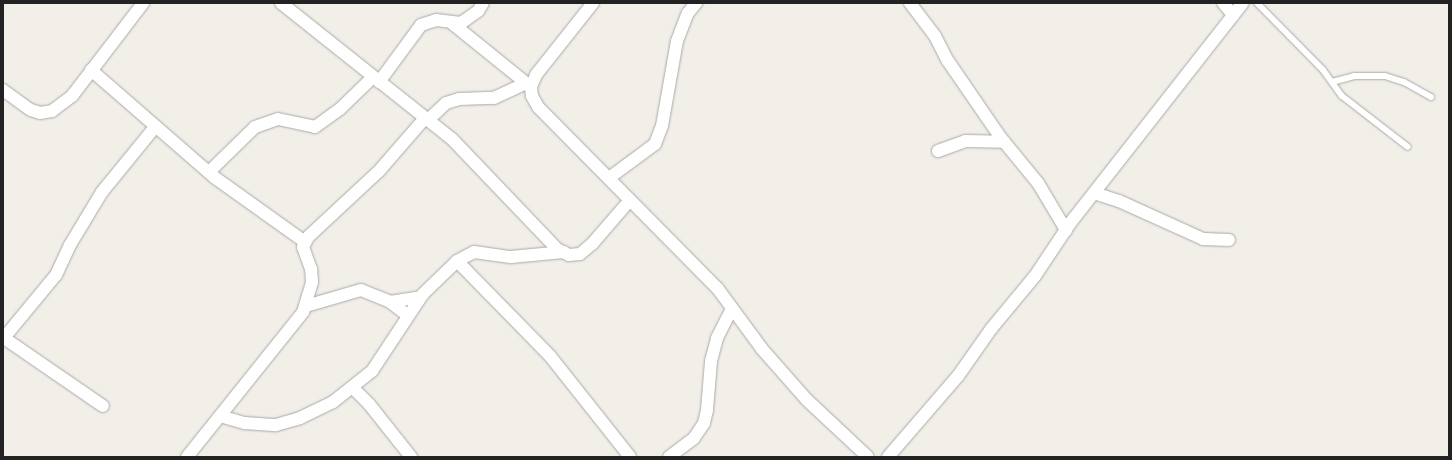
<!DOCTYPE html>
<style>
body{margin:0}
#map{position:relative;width:1452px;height:460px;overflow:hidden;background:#f2efe9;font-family:"Public Sans",sans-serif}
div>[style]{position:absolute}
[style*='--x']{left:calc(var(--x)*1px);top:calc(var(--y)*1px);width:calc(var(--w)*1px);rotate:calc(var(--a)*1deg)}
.roads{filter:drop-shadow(0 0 1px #a9a9a9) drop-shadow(0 0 1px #a9a9a9)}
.service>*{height:6px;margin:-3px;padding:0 3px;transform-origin:3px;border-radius:3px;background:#fff}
.minor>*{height:12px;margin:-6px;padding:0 6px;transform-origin:6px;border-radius:6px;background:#fff}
span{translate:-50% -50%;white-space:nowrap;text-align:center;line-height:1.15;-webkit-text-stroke:3px #fff;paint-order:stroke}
.frame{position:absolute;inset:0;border:4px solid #222;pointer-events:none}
</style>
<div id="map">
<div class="roads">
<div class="service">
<i style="--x:1257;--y:3;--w:94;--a:45.4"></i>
<i style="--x:1323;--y:70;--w:32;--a:54"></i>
<i style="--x:1342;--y:96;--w:83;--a:37.7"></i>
<i style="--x:1332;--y:82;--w:23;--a:-15"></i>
<i style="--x:1354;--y:76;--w:31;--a:0"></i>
<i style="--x:1385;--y:76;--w:20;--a:18"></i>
<i style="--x:1404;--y:82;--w:31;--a:29"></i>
</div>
<div class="minor">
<i style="--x:281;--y:3;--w:218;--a:38.5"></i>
<i style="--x:452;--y:139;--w:152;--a:46.3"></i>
<i style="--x:557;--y:249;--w:13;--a:27"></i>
<i style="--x:569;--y:255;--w:11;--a:-5"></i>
<i style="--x:580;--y:254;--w:16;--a:-40"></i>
<i style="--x:592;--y:244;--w:58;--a:-49.2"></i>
<i style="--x:593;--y:3;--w:92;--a:128.4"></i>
<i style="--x:536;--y:75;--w:13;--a:113"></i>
<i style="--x:531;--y:87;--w:9;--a:84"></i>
<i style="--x:532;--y:96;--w:13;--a:61"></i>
<i style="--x:538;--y:107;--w:256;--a:45.3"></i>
<i style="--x:718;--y:289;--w:74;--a:53.7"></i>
<i style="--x:762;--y:349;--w:68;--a:48.6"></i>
<i style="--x:807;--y:400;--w:83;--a:43.1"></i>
<i style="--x:910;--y:3;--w:41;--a:52.9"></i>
<i style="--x:935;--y:36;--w:28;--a:63"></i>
<i style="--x:948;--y:61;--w:93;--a:55.5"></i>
<i style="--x:1001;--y:138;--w:58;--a:50.6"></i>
<i style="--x:1038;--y:183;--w:55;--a:59.2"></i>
<i style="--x:1223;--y:3;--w:16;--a:50"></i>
<i style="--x:453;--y:24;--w:100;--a:38.9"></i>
<i style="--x:91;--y:70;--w:163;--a:41"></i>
<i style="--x:214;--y:177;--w:112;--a:35.5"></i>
<i style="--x:379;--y:82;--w:71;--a:-53.6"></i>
<i style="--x:421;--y:25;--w:16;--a:-18"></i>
<i style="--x:436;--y:20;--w:25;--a:7"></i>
<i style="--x:461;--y:23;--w:21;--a:-35"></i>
<i style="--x:478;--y:11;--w:9;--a:-58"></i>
<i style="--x:3;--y:90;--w:34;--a:36"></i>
<i style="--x:31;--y:110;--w:9;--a:18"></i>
<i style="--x:40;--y:113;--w:12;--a:-9"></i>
<i style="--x:52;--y:111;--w:25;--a:-37"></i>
<i style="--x:72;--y:96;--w:117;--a:-52.6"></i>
<i style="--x:428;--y:120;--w:25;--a:-43"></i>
<i style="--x:446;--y:103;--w:14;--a:-17"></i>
<i style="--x:459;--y:99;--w:35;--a:-2"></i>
<i style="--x:494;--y:98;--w:35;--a:-25"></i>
<i style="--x:938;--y:151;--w:29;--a:-20"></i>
<i style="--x:965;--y:141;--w:39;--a:1"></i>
<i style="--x:209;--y:172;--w:64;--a:-44.4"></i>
<i style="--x:255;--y:127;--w:24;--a:-19"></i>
<i style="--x:278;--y:119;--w:38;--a:12"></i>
<i style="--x:315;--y:127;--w:31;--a:-36"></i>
<i style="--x:340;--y:109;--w:46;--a:-44.1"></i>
<i style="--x:609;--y:178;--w:57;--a:-36.5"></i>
<i style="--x:655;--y:144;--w:19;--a:-69"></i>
<i style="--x:662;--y:126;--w:86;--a:-80"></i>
<i style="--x:677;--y:41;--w:30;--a:-69"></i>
<i style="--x:688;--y:13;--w:13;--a:-51"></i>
<i style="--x:1094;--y:193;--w:26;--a:18"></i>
<i style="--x:1119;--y:201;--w:92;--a:24.3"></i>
<i style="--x:1203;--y:239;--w:26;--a:2"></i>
<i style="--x:457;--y:261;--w:133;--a:45.6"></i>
<i style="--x:550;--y:356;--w:129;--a:51.6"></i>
<i style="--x:390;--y:302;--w:31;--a:-9"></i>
<i style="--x:306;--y:306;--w:57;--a:-16.2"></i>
<i style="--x:361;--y:290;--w:31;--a:22"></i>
<i style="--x:390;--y:302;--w:21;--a:37"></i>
<i style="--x:4;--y:338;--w:120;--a:34.5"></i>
<i style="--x:3;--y:339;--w:83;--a:-50.4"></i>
<i style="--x:56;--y:275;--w:33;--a:-65"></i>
<i style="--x:70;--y:245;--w:62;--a:-58.9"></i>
<i style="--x:102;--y:192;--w:84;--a:-50.8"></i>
<i style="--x:352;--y:387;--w:24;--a:45"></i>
<i style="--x:369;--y:404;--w:68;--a:51.6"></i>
<i style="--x:220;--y:416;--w:26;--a:16"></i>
<i style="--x:245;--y:423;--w:31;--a:4"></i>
<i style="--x:276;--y:425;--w:25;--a:-16"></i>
<i style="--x:300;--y:418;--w:37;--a:-26"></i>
<i style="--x:333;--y:402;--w:50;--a:-38.5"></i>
<i style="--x:372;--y:371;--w:92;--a:-56.5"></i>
<i style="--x:423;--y:294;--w:47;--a:-44.1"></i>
<i style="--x:457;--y:261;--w:19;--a:-28"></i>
<i style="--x:474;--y:252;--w:37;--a:8"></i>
<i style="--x:511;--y:257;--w:53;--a:-5.4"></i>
<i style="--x:187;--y:457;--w:186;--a:-51.3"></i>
<i style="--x:303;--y:312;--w:31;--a:-73"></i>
<i style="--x:312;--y:282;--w:13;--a:-94"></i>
<i style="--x:311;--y:269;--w:23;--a:-110"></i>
<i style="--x:303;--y:247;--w:11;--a:-63"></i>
<i style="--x:308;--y:237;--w:97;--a:-42.9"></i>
<i style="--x:379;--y:171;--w:70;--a:-49"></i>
<i style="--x:669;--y:457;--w:31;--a:-37"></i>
<i style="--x:694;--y:438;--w:18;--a:-56"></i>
<i style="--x:704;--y:423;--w:13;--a:-77"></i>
<i style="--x:707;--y:410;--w:49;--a:-85.3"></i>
<i style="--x:711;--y:361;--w:24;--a:-75"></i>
<i style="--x:717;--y:338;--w:33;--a:-63"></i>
<i style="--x:888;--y:457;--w:107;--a:-49.2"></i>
<i style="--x:958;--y:376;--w:57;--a:-54.9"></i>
<i style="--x:991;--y:329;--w:69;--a:-50.3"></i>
<i style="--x:1035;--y:276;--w:65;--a:-56.3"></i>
<i style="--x:1071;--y:222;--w:278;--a:-51.9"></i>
</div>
</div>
<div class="frame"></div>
</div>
